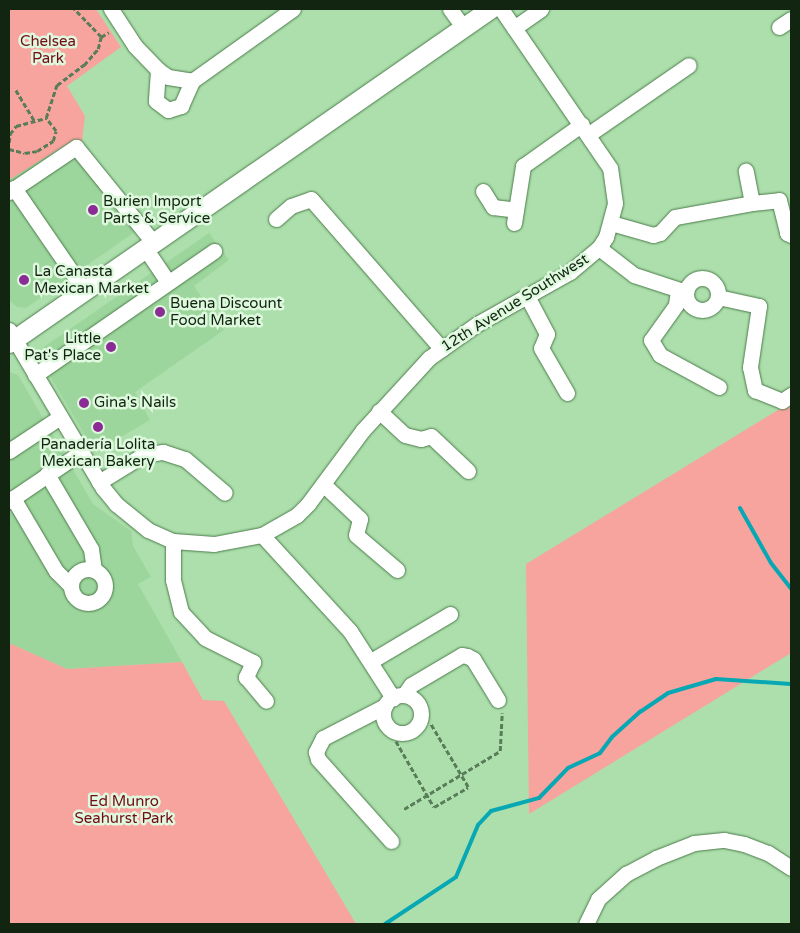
<!DOCTYPE html>
<meta charset="utf-8">
<style>
body{margin:0}
#map{position:relative;width:800px;height:933px;overflow:hidden;background:#acdfab;font-family:"Varela Round",sans-serif}
div>[style]{position:absolute}
[style*='--x']{left:calc(var(--x)*1px);top:calc(var(--y)*1px);width:calc(var(--w)*1px);rotate:calc(var(--a)*1deg)}
.built>*{inset:0;background:#9dd69c}
.green>*{inset:0;background:#f7a49e}
.stream>*{height:4px;margin:-2px;padding:0 2px;transform-origin:2px;border-radius:2px;background:#07a8b4}
.path>*{height:2.5px;margin-top:-1.25px;transform-origin:0;background:repeating-linear-gradient(90deg,#597c59 0 5px,transparent 0 7.5px)}
.roads{filter:drop-shadow(0 0 1px #4b7b4b) drop-shadow(0 0 1px #4b7b4b)}
.minor>*{height:15px;margin:-7.5px;padding:0 7.5px;transform-origin:7.5px;border-radius:7.5px;background:#fff}
.minor>.ring{margin:-7.5px;padding:0;box-sizing:content-box;background:none;border:15px solid #fff;border-radius:50%}
.major>*{height:19px;margin:-9.5px;padding:0 9.5px;transform-origin:9.5px;border-radius:9.5px;background:#fff}
.dots>*{width:14px;height:14px;translate:-50% -50%;box-sizing:border-box;border:2px solid #dff9de;border-radius:50%}
span{translate:-50% -50%;white-space:nowrap;text-align:center;line-height:1.15;-webkit-text-stroke:5px #dff9de;paint-order:stroke}
.park-label{font-size:15px;color:#740a15}
.poi-label{font-size:15px;color:#112511}
.left{translate:0 -50%;text-align:left}
.right{translate:-100% -50%;text-align:right}
.street-label{font-size:15px;color:#112511}
.frame{position:absolute;inset:0;border:10px solid #112511;pointer-events:none}
</style>
<div id="map">
<div class="built">
<i style="clip-path:polygon(82px 141px,146px 224px,26px 308px,17px 307px,9px 300px,9px 180px,67px 144px)"></i>
<i style="clip-path:polygon(209px 233px,229px 260px,194px 286px,224px 330px,135px 392px,150px 420px,95px 452px,38px 356px,41px 349px)"></i>
<i style="clip-path:polygon(9px 372px,18px 375px,93px 504px,131px 531px,133px 546px,151px 577px,138px 584px,182px 662px,67px 669px,9px 643px)"></i>
</div>
<div class="green">
<i style="clip-path:polygon(9px 9px,96px 9px,121px 47px,67px 86px,85px 116px,82px 141px,67px 144px,9px 180px)"></i>
<i style="clip-path:polygon(791px 402px,791px 653px,529px 814px,526px 564px)"></i>
<i style="clip-path:polygon(9px 643px,67px 669px,182px 662px,203px 700px,224px 701px,356px 924px,9px 924px)"></i>
</div>
<div class="stream">
<i style="--x:740;--y:508;--w:63;--a:60.6"></i>
<i style="--x:771;--y:563;--w:33;--a:52"></i>
<i style="--x:385;--y:924;--w:85;--a:-33.5"></i>
<i style="--x:456;--y:877;--w:56;--a:-67.1"></i>
<i style="--x:478;--y:825;--w:19;--a:-47"></i>
<i style="--x:491;--y:811;--w:50;--a:-15.2"></i>
<i style="--x:539;--y:798;--w:42;--a:-46"></i>
<i style="--x:568;--y:768;--w:35;--a:-25"></i>
<i style="--x:600;--y:753;--w:20;--a:-53"></i>
<i style="--x:612;--y:737;--w:38;--a:-42"></i>
<i style="--x:640;--y:712;--w:34;--a:-34"></i>
<i style="--x:668;--y:693;--w:50;--a:-16.3"></i>
<i style="--x:716;--y:679;--w:75;--a:3.8"></i>
</div>
<div class="path">
<i style="--x:101;--y:37;--w:9;--a:-32"></i>
<i style="--x:16;--y:90;--w:37;--a:59"></i>
<i style="--x:9;--y:143;--w:9;--a:-84"></i>
<i style="--x:10;--y:134;--w:10;--a:-53"></i>
<i style="--x:16;--y:126;--w:31;--a:-15"></i>
<i style="--x:9;--y:149;--w:16;--a:14"></i>
<i style="--x:25;--y:153;--w:12;--a:-9"></i>
<i style="--x:37;--y:151;--w:19;--a:-32"></i>
<i style="--x:53;--y:141;--w:10;--a:-73"></i>
<i style="--x:56;--y:131;--w:16;--a:-128"></i>
<i style="--x:46;--y:118;--w:35;--a:-72"></i>
<i style="--x:57;--y:85;--w:34;--a:-37"></i>
<i style="--x:84;--y:65;--w:21;--a:-49"></i>
<i style="--x:98;--y:49;--w:12;--a:-76"></i>
<i style="--x:101;--y:37;--w:39;--a:-134"></i>
<i style="--x:396;--y:741;--w:76;--a:60.1"></i>
<i style="--x:434;--y:807;--w:39;--a:-30"></i>
<i style="--x:468;--y:787;--w:74;--a:-120.7"></i>
<i style="--x:404;--y:809;--w:112;--a:-31.1"></i>
<i style="--x:500;--y:751;--w:38;--a:-87"></i>
</div>
<div class="roads">
<div class="minor">
<i style="--x:111;--y:9;--w:44;--a:57"></i>
<i style="--x:135;--y:46;--w:33;--a:46"></i>
<i style="--x:158;--y:70;--w:12;--a:35"></i>
<i style="--x:168;--y:77;--w:24;--a:9"></i>
<i style="--x:450;--y:9;--w:22;--a:54"></i>
<i style="--x:779;--y:27;--w:14;--a:-34"></i>
<i style="--x:514;--y:28;--w:33;--a:-35"></i>
<i style="--x:158;--y:70;--w:31;--a:94"></i>
<i style="--x:156;--y:101;--w:15;--a:37"></i>
<i style="--x:168;--y:110;--w:14;--a:-17"></i>
<i style="--x:181;--y:106;--w:27;--a:-66"></i>
<i style="--x:192;--y:81;--w:124;--a:-35.5"></i>
<i style="--x:589;--y:134;--w:121;--a:-34.6"></i>
<i style="--x:14;--y:188;--w:124;--a:55.5"></i>
<i style="--x:483;--y:191;--w:19;--a:58"></i>
<i style="--x:493;--y:207;--w:23;--a:7"></i>
<i style="--x:9;--y:192;--w:81;--a:-33.9"></i>
<i style="--x:76;--y:147;--w:122;--a:51"></i>
<i style="--x:752;--y:203;--w:27;--a:-6"></i>
<i style="--x:779;--y:200;--w:34;--a:76"></i>
<i style="--x:787;--y:233;--w:4;--a:27"></i>
<i style="--x:276;--y:219;--w:20;--a:-41"></i>
<i style="--x:291;--y:206;--w:21;--a:-19"></i>
<i style="--x:311;--y:199;--w:199;--a:48.9"></i>
<i style="--x:514;--y:223;--w:58;--a:-81"></i>
<i style="--x:523;--y:166;--w:72;--a:-35.4"></i>
<i style="--x:611;--y:223;--w:44;--a:15.9"></i>
<i style="--x:653;--y:235;--w:7;--a:-16"></i>
<i style="--x:660;--y:233;--w:22;--a:-47"></i>
<i style="--x:675;--y:217;--w:78;--a:-10.3"></i>
<i style="--x:752;--y:203;--w:33;--a:-101"></i>
<i style="--x:145;--y:248;--w:41;--a:55.9"></i>
<i style="--x:599;--y:248;--w:44;--a:37.6"></i>
<i style="--x:634;--y:275;--w:55;--a:18.1"></i>
<i class="ring" style="left:686px;top:278px;width:17px;height:17px"></i>
<i style="--x:678;--y:290;--w:15;--a:98"></i>
<i style="--x:676;--y:305;--w:43;--a:125.5"></i>
<i style="--x:651;--y:340;--w:17;--a:59"></i>
<i style="--x:660;--y:355;--w:67;--a:28.5"></i>
<i style="--x:527;--y:296;--w:43;--a:62.2"></i>
<i style="--x:547;--y:334;--w:15;--a:113"></i>
<i style="--x:541;--y:348;--w:52;--a:60"></i>
<i style="--x:718;--y:297;--w:42;--a:12.4"></i>
<i style="--x:759;--y:306;--w:62;--a:98.4"></i>
<i style="--x:750;--y:367;--w:24;--a:78"></i>
<i style="--x:755;--y:390;--w:29;--a:22"></i>
<i style="--x:782;--y:401;--w:11;--a:-34"></i>
<i style="--x:9;--y:330;--w:184;--a:59.3"></i>
<i style="--x:103;--y:488;--w:21;--a:51"></i>
<i style="--x:116;--y:504;--w:41;--a:39.1"></i>
<i style="--x:148;--y:530;--w:27;--a:24"></i>
<i style="--x:173;--y:541;--w:41;--a:4.2"></i>
<i style="--x:214;--y:544;--w:49;--a:-10.6"></i>
<i style="--x:262;--y:535;--w:40;--a:-29.7"></i>
<i style="--x:297;--y:515;--w:16;--a:-45"></i>
<i style="--x:308;--y:504;--w:92;--a:-53.4"></i>
<i style="--x:363;--y:430;--w:98;--a:-47.5"></i>
<i style="--x:429;--y:358;--w:59;--a:-35.3"></i>
<i style="--x:477;--y:324;--w:107;--a:-29.2"></i>
<i style="--x:570;--y:272;--w:38;--a:-40"></i>
<i style="--x:599;--y:248;--w:13;--a:-58"></i>
<i style="--x:606;--y:237;--w:35;--a:-75"></i>
<i style="--x:615;--y:203;--w:35;--a:-98"></i>
<i style="--x:610;--y:168;--w:193;--a:-124.4"></i>
<i style="--x:35;--y:375;--w:218;--a:-34.7"></i>
<i style="--x:379;--y:411;--w:35;--a:43"></i>
<i style="--x:405;--y:435;--w:16;--a:14"></i>
<i style="--x:421;--y:439;--w:10;--a:-17"></i>
<i style="--x:431;--y:436;--w:51;--a:43.4"></i>
<i style="--x:9;--y:451;--w:61;--a:-33.7"></i>
<i style="--x:47;--y:474;--w:87;--a:59.6"></i>
<i style="--x:91;--y:549;--w:21;--a:82"></i>
<i style="--x:99;--y:482;--w:52;--a:-31.5"></i>
<i style="--x:143;--y:455;--w:20;--a:-9"></i>
<i style="--x:163;--y:452;--w:23;--a:18"></i>
<i style="--x:185;--y:459;--w:52;--a:40.4"></i>
<i style="--x:323;--y:484;--w:51;--a:43.4"></i>
<i style="--x:360;--y:519;--w:16;--a:104"></i>
<i style="--x:356;--y:535;--w:54;--a:40.5"></i>
<i style="--x:13;--y:498;--w:85;--a:59.5"></i>
<i style="--x:56;--y:571;--w:20;--a:45"></i>
<i style="--x:9;--y:501;--w:87;--a:-34.2"></i>
<i style="--x:262;--y:535;--w:130;--a:47.5"></i>
<i style="--x:350;--y:631;--w:80;--a:57.3"></i>
<i style="--x:173;--y:541;--w:39;--a:90"></i>
<i style="--x:173;--y:580;--w:33;--a:76"></i>
<i style="--x:181;--y:612;--w:35;--a:47"></i>
<i style="--x:205;--y:638;--w:54;--a:26.6"></i>
<i style="--x:253;--y:662;--w:17;--a:115"></i>
<i style="--x:246;--y:677;--w:31;--a:50"></i>
<i class="ring" style="left:71px;top:569px;width:19px;height:19px"></i>
<i style="--x:371;--y:661;--w:92;--a:-30.7"></i>
<i class="ring" style="left:383px;top:695px;width:23px;height:23px"></i>
<i style="--x:404;--y:695;--w:12;--a:-55"></i>
<i style="--x:411;--y:685;--w:59;--a:-30.5"></i>
<i style="--x:462;--y:655;--w:5;--a:11"></i>
<i style="--x:467;--y:656;--w:7;--a:27"></i>
<i style="--x:473;--y:659;--w:48;--a:58.6"></i>
<i style="--x:385;--y:706;--w:70;--a:152.7"></i>
<i style="--x:323;--y:738;--w:16;--a:117"></i>
<i style="--x:316;--y:752;--w:7;--a:74"></i>
<i style="--x:318;--y:759;--w:110;--a:48.3"></i>
<i style="--x:586;--y:924;--w:28;--a:-64"></i>
<i style="--x:598;--y:899;--w:38;--a:-42"></i>
<i style="--x:626;--y:874;--w:34;--a:-28"></i>
<i style="--x:656;--y:858;--w:41;--a:-21.5"></i>
<i style="--x:694;--y:843;--w:30;--a:-6"></i>
<i style="--x:724;--y:840;--w:20;--a:11"></i>
<i style="--x:744;--y:844;--w:26;--a:21"></i>
<i style="--x:768;--y:853;--w:27;--a:33"></i>
</div>
<div class="major">
<i style="--x:9;--y:343;--w:586;--a:-34.78"></i>
</div>
</div>
<div class="dots">
<i style="left:93px;top:210px;background:#8b2b95"></i>
<i style="left:24px;top:280px;background:#8b2b95"></i>
<i style="left:160px;top:312px;background:#8b2b95"></i>
<i style="left:111px;top:347px;background:#8b2b95"></i>
<i style="left:84px;top:403px;background:#8b2b95"></i>
<i style="left:98px;top:427px;background:#8b2b95"></i>
</div>
<div class="park-label">
<span style="left:48px;top:50px">Chelsea<br>Park</span>
<span style="left:124px;top:810px">Ed Munro<br>Seahurst Park</span>
</div>
<div class="poi-label">
<span class="left" style="left:103px;top:210px">Burien Import<br>Parts &amp; Service</span>
<span class="left" style="left:34px;top:280px">La Canasta<br>Mexican Market</span>
<span class="left" style="left:170px;top:312px">Buena Discount<br>Food Market</span>
<span class="right" style="left:101px;top:347px">Little<br>Pat's Place</span>
<span class="left" style="left:94px;top:403px">Gina's Nails</span>
<span style="left:98px;top:453px">Panadería Lolita<br>Mexican Bakery</span>
</div>
<div class="street-label">
<span style="left:515px;top:303px;rotate:-32deg">12th Avenue Southwest</span>
</div>
<div class="frame"></div>
</div>
